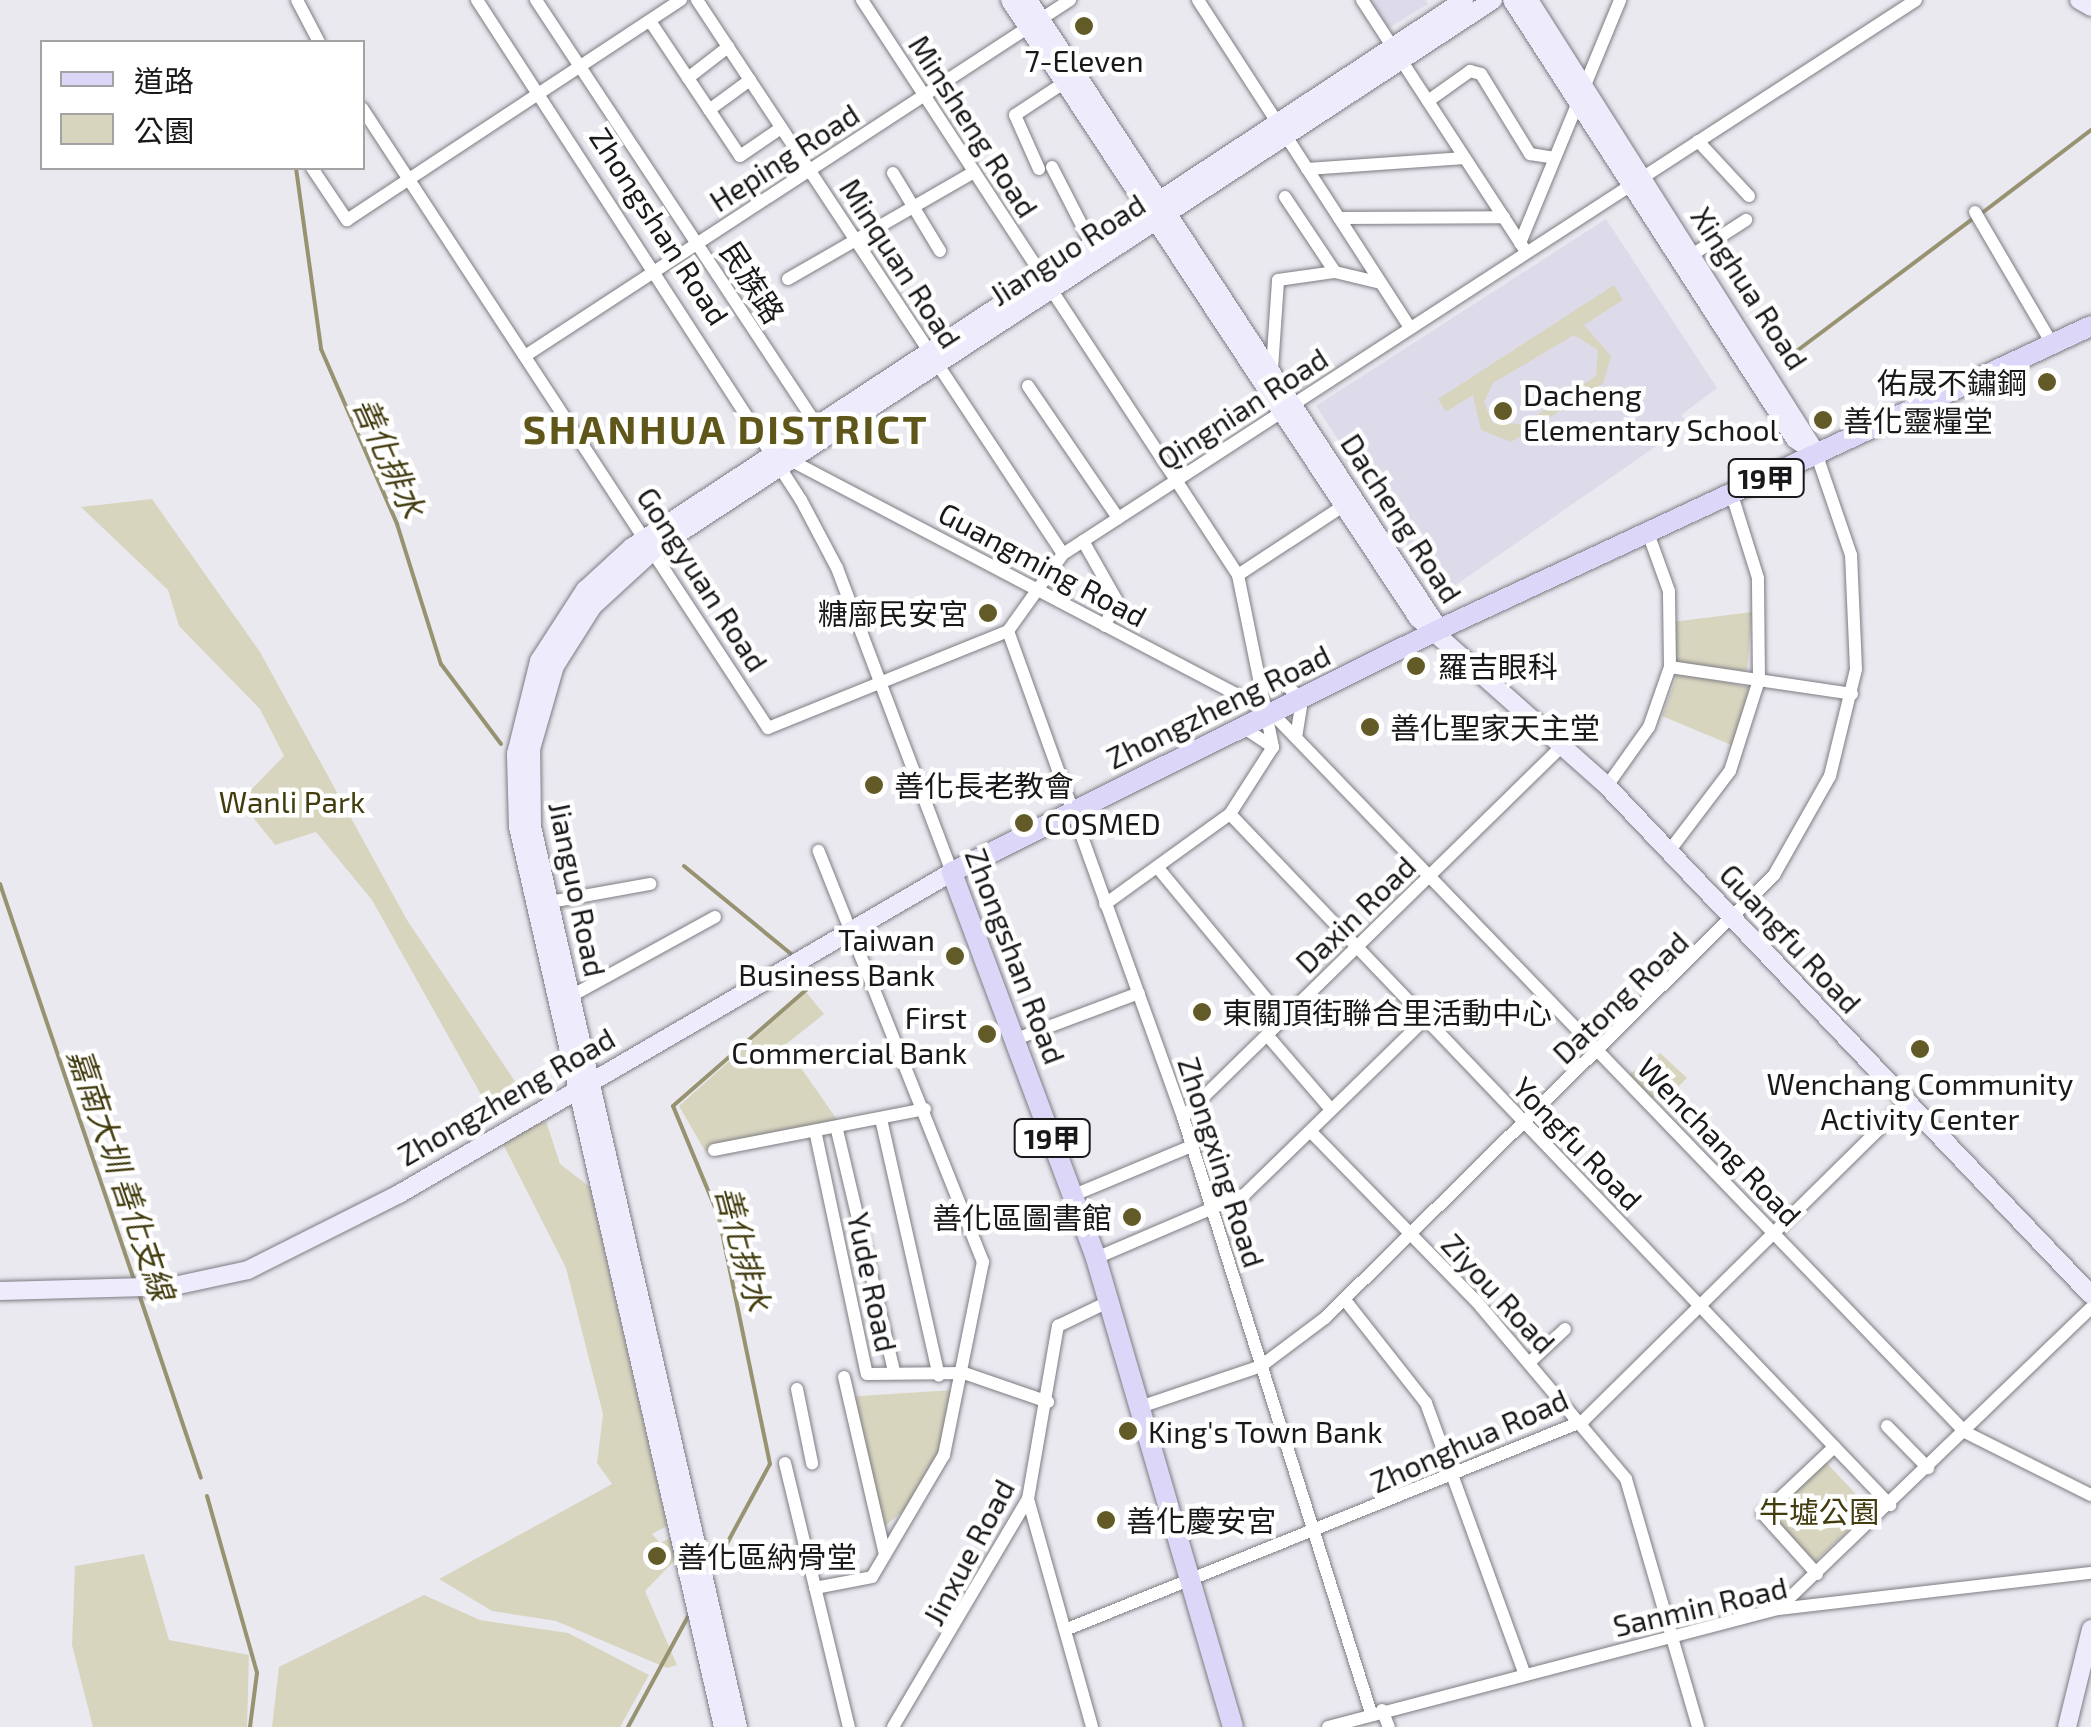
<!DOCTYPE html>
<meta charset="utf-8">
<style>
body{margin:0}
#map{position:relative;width:2091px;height:1727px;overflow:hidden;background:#eae9f0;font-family:"Exo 2","Noto Sans TC",sans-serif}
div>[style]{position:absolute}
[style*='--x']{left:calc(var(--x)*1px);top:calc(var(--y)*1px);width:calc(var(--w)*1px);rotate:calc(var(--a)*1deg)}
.built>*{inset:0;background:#dddbe9}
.green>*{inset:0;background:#d8d5bf;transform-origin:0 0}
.stream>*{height:4px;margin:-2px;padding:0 2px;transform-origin:2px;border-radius:2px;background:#979371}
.roads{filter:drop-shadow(0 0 2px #7d7c82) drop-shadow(0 0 2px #7d7c82)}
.street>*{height:12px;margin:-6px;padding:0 6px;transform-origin:6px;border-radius:6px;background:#fff}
.secondary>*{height:18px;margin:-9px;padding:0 9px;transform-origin:9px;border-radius:9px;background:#eeebfc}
.primary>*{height:20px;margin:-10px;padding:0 10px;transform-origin:10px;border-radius:10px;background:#dcd6f8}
.dots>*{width:28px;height:28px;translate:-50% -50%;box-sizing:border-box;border:5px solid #fff;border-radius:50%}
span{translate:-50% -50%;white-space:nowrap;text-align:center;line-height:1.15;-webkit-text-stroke:9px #fff;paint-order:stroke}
.shield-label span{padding:2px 8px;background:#fff;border:2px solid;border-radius:8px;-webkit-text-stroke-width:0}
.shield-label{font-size:28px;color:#19191b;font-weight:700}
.poi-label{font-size:30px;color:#19191b}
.right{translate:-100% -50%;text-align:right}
.left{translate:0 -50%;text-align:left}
.street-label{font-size:30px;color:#19191b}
.park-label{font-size:30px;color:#423c0f}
.water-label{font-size:32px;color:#413b0e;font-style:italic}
.district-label{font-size:40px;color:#5f571a;font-weight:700;letter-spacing:2.5px}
.legend{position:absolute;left:40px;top:40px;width:325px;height:130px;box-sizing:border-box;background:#fff;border:2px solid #a3a3a4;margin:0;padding:12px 18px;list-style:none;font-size:30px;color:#19191b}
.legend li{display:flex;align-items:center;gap:20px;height:50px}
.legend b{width:50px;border:2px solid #a3a3a4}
</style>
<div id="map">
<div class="built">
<i style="clip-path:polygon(1367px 0,1426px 0,1428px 4px,1387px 29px)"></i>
<i style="clip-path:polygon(1606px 219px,1717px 388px,1681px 415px,1688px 424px,1440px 596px,1316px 406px)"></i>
</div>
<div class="green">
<i style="clip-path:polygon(evenodd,1614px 285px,1623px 300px,1584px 325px,1611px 356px,1603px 384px,1511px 442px,1481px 430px,1473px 395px,1446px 412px,1438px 399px,1614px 285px,1574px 335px,1598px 350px,1596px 376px,1523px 424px,1493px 423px,1484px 402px,1493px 383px,1574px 335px)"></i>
<i style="clip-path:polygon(152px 499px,260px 652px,407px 920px,526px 1098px,493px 1116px,372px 900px,316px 832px,275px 845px,240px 801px,284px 756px,260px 709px,179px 626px,168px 590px,81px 507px)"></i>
<i style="clip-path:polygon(1752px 612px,1747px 671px,1676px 663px,1672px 622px)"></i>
<i style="clip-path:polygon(1678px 673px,1749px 687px,1734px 746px,1662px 716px)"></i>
<i style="clip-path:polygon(806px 992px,824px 1014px,785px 1045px,838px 1121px,705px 1151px,679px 1106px)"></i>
<i style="clip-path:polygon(1660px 1053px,1687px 1078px,1679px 1086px,1671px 1079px,1649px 1102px,1625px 1077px)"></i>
<i style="clip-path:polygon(546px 1121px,560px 1164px,590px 1187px,667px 1526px,652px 1534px,660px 1543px,672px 1537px,676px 1559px,645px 1591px,677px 1665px,667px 1668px,556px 1621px,492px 1611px,439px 1579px,612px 1484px,597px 1463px,603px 1414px,566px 1268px,501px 1140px)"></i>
<i style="clip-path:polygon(953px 1390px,943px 1443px,906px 1509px,882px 1528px,845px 1397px)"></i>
<i style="left:1824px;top:1460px;width:68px;height:76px;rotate:47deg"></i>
<i style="clip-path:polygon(144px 1554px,169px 1640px,249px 1655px,247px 1727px,93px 1727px,72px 1645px,75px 1566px)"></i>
<i style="clip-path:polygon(424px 1595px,480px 1620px,568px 1633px,649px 1675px,620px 1727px,272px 1727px,279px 1667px)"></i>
</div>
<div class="stream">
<i style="--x:296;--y:168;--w:183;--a:82.1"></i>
<i style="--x:321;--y:349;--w:191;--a:66.5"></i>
<i style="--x:397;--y:524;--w:147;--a:72.6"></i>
<i style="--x:441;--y:664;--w:100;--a:53.1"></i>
<i style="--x:1982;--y:213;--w:137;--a:-37.3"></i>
<i style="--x:1786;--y:359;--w:235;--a:-36.9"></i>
<i style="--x:684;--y:866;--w:145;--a:39.4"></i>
<i style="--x:0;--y:884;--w:420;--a:71.3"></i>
<i style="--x:138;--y:1291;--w:197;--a:71.4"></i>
<i style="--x:207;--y:1496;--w:184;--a:74.2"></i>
<i style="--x:257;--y:1673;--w:54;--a:97.4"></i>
<i style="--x:711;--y:1573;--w:124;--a:-61.6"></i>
<i style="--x:770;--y:1464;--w:252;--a:-101.7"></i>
<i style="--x:719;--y:1217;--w:120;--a:-112.5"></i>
<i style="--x:673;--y:1106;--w:176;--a:-41.1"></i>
<i style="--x:806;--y:990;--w:25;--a:-99"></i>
<i style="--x:628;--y:1727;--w:130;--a:-61.5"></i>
</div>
<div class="roads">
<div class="street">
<i style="--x:297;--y:0;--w:47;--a:62.4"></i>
<i style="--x:477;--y:0;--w:596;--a:57.06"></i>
<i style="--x:801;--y:500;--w:77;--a:62.1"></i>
<i style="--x:837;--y:568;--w:325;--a:69.3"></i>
<i style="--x:536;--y:0;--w:508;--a:56.56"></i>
<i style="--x:697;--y:0;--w:664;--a:56.55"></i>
<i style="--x:862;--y:0;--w:687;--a:56.82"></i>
<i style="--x:1238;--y:575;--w:176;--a:78.5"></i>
<i style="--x:1273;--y:747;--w:80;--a:122.7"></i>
<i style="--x:1230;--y:814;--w:154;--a:144.2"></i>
<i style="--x:1198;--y:0;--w:391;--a:57.1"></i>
<i style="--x:1362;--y:0;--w:301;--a:56.9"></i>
<i style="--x:650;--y:21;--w:162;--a:56.3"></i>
<i style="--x:740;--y:156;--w:50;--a:-34.3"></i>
<i style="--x:688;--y:78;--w:51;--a:-37.8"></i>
<i style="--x:1428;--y:101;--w:52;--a:-35.5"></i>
<i style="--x:1470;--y:71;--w:11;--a:15"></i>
<i style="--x:1481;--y:74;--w:94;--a:58.5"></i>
<i style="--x:1530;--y:154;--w:25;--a:9"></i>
<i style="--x:362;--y:108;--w:741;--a:56.78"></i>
<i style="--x:768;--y:728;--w:259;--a:-22"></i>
<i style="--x:1008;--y:631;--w:95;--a:-54.5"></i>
<i style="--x:1063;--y:554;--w:1017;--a:-33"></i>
<i style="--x:709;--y:110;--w:51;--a:-36.2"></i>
<i style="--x:1698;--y:141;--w:75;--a:47.2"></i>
<i style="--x:1052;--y:167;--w:88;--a:62.9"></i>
<i style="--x:312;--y:168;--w:63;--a:56.1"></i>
<i style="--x:347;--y:220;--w:400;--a:-33.4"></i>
<i style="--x:1039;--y:169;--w:59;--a:-114"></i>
<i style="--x:1015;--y:115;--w:60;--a:-33.4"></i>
<i style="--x:1307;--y:169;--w:158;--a:-4"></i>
<i style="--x:893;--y:173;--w:91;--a:58.9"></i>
<i style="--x:1285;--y:197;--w:90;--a:56.3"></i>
<i style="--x:1335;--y:272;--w:47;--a:13.4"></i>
<i style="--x:1975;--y:212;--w:151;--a:59.7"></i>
<i style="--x:1339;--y:218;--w:165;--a:-0.3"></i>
<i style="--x:1520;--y:243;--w:263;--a:-67.6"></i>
<i style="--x:1695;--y:253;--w:61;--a:-32.9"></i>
<i style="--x:788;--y:279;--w:215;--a:-29.9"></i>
<i style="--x:525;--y:356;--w:651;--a:-33.15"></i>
<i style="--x:1272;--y:369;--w:89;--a:-86.1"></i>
<i style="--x:1278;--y:280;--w:58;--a:-8"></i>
<i style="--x:1028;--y:386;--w:160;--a:55.7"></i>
<i style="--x:790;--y:460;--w:544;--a:27.69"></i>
<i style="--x:1272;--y:713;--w:999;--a:46.05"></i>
<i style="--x:1965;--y:1432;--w:141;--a:26.6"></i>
<i style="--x:1083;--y:541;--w:67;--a:60.4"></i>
<i style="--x:1116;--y:599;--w:29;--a:112"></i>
<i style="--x:1238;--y:575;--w:133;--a:-33.3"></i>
<i style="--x:1008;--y:631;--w:517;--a:70.2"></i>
<i style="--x:1183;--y:1117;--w:625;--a:72.49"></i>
<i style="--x:1670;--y:667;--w:184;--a:8.4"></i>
<i style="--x:1265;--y:684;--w:21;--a:3"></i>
<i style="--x:1286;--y:685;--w:22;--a:43"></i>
<i style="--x:1302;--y:700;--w:38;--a:99"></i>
<i style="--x:1243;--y:727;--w:36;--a:34"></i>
<i style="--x:1607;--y:786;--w:72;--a:-54.6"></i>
<i style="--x:1649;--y:727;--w:64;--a:-70.7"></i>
<i style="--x:1670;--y:667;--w:76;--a:-90.8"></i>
<i style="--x:1669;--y:591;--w:62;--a:-109.9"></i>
<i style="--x:1230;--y:814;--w:956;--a:46.31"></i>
<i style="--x:1670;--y:850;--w:99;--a:-52.8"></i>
<i style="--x:1730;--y:771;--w:96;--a:-72.3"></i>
<i style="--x:1759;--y:680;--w:102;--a:-90.6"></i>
<i style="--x:1758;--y:578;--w:87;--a:-107.4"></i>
<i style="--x:1158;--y:868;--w:196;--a:50.4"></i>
<i style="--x:550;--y:902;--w:102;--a:-10.2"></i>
<i style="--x:573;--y:995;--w:162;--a:-28.8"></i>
<i style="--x:1267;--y:1035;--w:94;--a:49.3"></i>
<i style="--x:1016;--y:1039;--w:131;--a:-20.5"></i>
<i style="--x:1183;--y:1117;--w:532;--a:-44.39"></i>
<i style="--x:881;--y:1119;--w:263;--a:77.3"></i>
<i style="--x:837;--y:1130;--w:248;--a:76.7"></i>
<i style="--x:816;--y:1135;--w:244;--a:78"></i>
<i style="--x:867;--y:1374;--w:97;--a:-0.6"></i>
<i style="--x:964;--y:1373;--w:89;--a:19"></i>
<i style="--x:1314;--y:1135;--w:233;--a:45.7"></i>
<i style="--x:1477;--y:1302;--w:231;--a:49.9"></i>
<i style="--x:1626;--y:1479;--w:258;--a:73.8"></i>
<i style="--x:714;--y:1150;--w:215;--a:-11"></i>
<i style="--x:1074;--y:1195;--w:128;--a:-22.6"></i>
<i style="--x:1096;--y:1258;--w:162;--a:-23.2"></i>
<i style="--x:1245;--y:1194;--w:251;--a:-44.2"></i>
<i style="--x:1345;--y:1300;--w:131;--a:51.8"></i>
<i style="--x:1426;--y:1403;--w:289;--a:70"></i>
<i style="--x:1530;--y:1362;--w:48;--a:-43.3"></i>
<i style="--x:844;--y:1377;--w:182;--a:77"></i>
<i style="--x:797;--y:1389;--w:76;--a:78.5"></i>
<i style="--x:1140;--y:1407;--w:128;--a:-18.7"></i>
<i style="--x:1261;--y:1366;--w:80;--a:-36.9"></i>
<i style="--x:1325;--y:1318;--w:631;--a:-44.61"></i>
<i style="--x:1774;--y:875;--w:114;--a:-60.5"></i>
<i style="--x:1830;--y:776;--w:110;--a:-76.3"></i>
<i style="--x:1856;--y:669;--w:114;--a:-92.5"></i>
<i style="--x:1851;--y:555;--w:108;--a:-108.9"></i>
<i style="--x:1887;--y:1426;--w:59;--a:45.7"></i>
<i style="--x:785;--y:1463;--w:272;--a:76.4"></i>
<i style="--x:1028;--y:1499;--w:237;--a:74.3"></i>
<i style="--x:1817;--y:1574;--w:81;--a:-132"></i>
<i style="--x:1763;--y:1514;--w:98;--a:-43.3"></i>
<i style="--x:815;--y:1588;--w:58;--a:-10.9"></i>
<i style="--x:872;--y:1577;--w:142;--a:-59.5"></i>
<i style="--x:944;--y:1455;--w:197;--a:-78.6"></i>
<i style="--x:983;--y:1262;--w:443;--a:-111.8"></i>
<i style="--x:1778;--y:1609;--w:434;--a:-43.9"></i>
<i style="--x:1065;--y:1630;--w:559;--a:-21.97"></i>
<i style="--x:1583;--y:1421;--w:456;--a:-44.6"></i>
<i style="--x:1382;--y:1710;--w:18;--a:68"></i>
<i style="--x:893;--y:1727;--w:265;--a:-59.4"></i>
<i style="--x:1028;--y:1499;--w:176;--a:-80.2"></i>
<i style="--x:1058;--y:1326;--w:58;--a:-25.7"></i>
<i style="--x:1328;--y:1727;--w:465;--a:-14.7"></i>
<i style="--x:1778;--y:1609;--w:315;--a:-6.6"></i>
</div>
<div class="secondary">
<i style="--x:1010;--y:0;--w:741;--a:56.57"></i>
<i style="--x:1418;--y:618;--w:253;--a:41.6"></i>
<i style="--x:1607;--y:786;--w:702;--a:46.44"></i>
<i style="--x:1028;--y:0;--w:751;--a:56.84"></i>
<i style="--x:1512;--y:0;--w:522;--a:57.19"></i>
<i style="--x:1795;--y:439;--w:25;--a:34"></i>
<i style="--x:1529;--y:0;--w:536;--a:57.64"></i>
<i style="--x:2079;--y:0;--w:14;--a:30"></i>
<i style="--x:0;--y:1291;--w:174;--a:-1.6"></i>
<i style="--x:174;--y:1286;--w:76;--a:-12.2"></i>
<i style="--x:248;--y:1270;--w:169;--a:-26.7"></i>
<i style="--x:399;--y:1194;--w:640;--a:-30.21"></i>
<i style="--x:723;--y:1727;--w:923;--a:-102.83"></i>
<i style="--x:518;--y:827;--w:73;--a:-91.6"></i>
<i style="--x:516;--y:754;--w:96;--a:-76.1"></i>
<i style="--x:539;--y:661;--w:85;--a:-57.1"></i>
<i style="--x:585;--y:590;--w:64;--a:-42.5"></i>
<i style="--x:632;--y:547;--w:996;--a:-33.32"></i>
<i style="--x:738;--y:1727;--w:923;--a:-102.89"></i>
<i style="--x:532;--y:827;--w:78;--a:-90.7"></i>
<i style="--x:531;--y:749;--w:86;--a:-73.9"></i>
<i style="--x:555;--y:666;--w:71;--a:-57.7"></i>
<i style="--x:593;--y:606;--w:84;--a:-42.6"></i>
<i style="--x:655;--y:549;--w:1002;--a:-33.23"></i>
<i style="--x:2067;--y:1727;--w:101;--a:-76.2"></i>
</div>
<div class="primary">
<i style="--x:1233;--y:1727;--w:489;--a:-106.3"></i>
<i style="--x:1096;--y:1258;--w:412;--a:-110.5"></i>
<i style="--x:952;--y:872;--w:545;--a:-26.47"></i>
<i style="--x:1440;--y:629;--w:718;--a:-24.96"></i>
</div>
</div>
<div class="dots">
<i style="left:1084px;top:26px;background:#625b27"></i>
<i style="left:2047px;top:382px;background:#625b27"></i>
<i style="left:1503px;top:411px;background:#625b27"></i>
<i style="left:1823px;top:420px;background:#625b27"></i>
<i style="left:988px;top:613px;background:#625b27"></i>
<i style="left:1416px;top:666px;background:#625b27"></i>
<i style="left:1370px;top:727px;background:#625b27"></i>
<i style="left:874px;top:785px;background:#625b27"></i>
<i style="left:1024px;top:823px;background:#625b27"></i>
<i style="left:955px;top:956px;background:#625b27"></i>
<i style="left:1202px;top:1012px;background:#625b27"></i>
<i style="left:987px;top:1034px;background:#625b27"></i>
<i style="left:1920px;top:1049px;background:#625b27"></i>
<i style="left:1132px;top:1217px;background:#625b27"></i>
<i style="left:1128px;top:1431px;background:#625b27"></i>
<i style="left:1106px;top:1520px;background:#625b27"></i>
<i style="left:657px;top:1556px;background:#625b27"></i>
</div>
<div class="shield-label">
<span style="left:1766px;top:478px">19甲</span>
<span style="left:1052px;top:1138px">19甲</span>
</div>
<div class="poi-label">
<span style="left:1084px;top:60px">7-Eleven</span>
<span class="right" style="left:2027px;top:382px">佑晟不鏽鋼</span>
<span class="left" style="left:1523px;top:411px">Dacheng<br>Elementary School</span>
<span class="left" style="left:1843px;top:420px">善化靈糧堂</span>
<span class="right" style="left:968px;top:613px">糖廍民安宮</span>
<span class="left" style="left:1438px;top:666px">羅吉眼科</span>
<span class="left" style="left:1390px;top:727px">善化聖家天主堂</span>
<span class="left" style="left:894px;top:785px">善化長老教會</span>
<span class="left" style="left:1044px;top:823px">COSMED</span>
<span class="right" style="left:935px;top:956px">Taiwan<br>Business Bank</span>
<span class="left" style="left:1222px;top:1012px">東關頂街聯合里活動中心</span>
<span class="right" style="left:967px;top:1034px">First<br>Commercial Bank</span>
<span style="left:1920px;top:1100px">Wenchang Community<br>Activity Center</span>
<span class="right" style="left:1112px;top:1217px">善化區圖書館</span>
<span class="left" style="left:1148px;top:1431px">King's Town Bank</span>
<span class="left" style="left:1126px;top:1520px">善化慶安宮</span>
<span class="left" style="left:677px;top:1556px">善化區納骨堂</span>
</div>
<div class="street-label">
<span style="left:974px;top:126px;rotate:57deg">Minsheng Road</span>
<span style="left:784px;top:157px;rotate:-33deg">Heping Road</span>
<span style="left:660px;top:226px;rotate:57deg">Zhongshan Road</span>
<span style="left:1067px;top:249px;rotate:-33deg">Jianguo Road</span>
<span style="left:901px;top:263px;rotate:57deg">Minquan Road</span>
<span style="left:753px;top:282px;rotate:57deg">民族路</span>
<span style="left:1750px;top:288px;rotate:57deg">Xinghua Road</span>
<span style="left:1242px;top:408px;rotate:-33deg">Qingnian Road</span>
<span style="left:1402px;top:518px;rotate:57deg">Dacheng Road</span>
<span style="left:1043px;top:564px;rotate:28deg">Guangming Road</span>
<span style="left:703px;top:579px;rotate:57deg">Gongyuan Road</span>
<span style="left:1218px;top:706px;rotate:-26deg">Zhongzheng Road</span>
<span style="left:578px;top:889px;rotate:78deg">Jianguo Road</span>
<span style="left:1355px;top:914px;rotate:-44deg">Daxin Road</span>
<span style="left:1791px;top:938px;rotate:47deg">Guangfu Road</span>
<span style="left:1016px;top:956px;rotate:69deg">Zhongshan Road</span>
<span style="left:1620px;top:997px;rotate:-44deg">Datong Road</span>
<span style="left:506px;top:1096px;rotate:-30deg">Zhongzheng Road</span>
<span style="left:1720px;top:1141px;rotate:46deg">Wenchang Road</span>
<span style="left:1578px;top:1143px;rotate:46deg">Yongfu Road</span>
<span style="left:1222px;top:1162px;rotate:72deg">Zhongxing Road</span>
<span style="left:873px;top:1282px;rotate:78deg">Yude Road</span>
<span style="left:1499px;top:1293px;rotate:47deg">Ziyou Road</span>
<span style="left:1469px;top:1440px;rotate:-24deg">Zhonghua Road</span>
<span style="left:968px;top:1552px;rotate:-62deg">Jinxue Road</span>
<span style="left:1700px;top:1606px;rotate:-13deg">Sanmin Road</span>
</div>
<div class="park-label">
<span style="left:292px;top:801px">Wanli Park</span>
<span style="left:1819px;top:1511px">牛墟公園</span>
</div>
<div class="water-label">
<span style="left:390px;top:457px;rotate:66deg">善化排水</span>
<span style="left:122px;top:1174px;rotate:71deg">嘉南大圳 善化支線</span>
<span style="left:744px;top:1248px;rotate:75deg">善化排水</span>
</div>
<div class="district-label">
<span style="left:726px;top:428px">SHANHUA DISTRICT</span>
</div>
<ul class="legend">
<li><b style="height:12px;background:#dcd6f8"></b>道路</li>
<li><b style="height:28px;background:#d8d5bf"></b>公園</li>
</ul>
</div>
